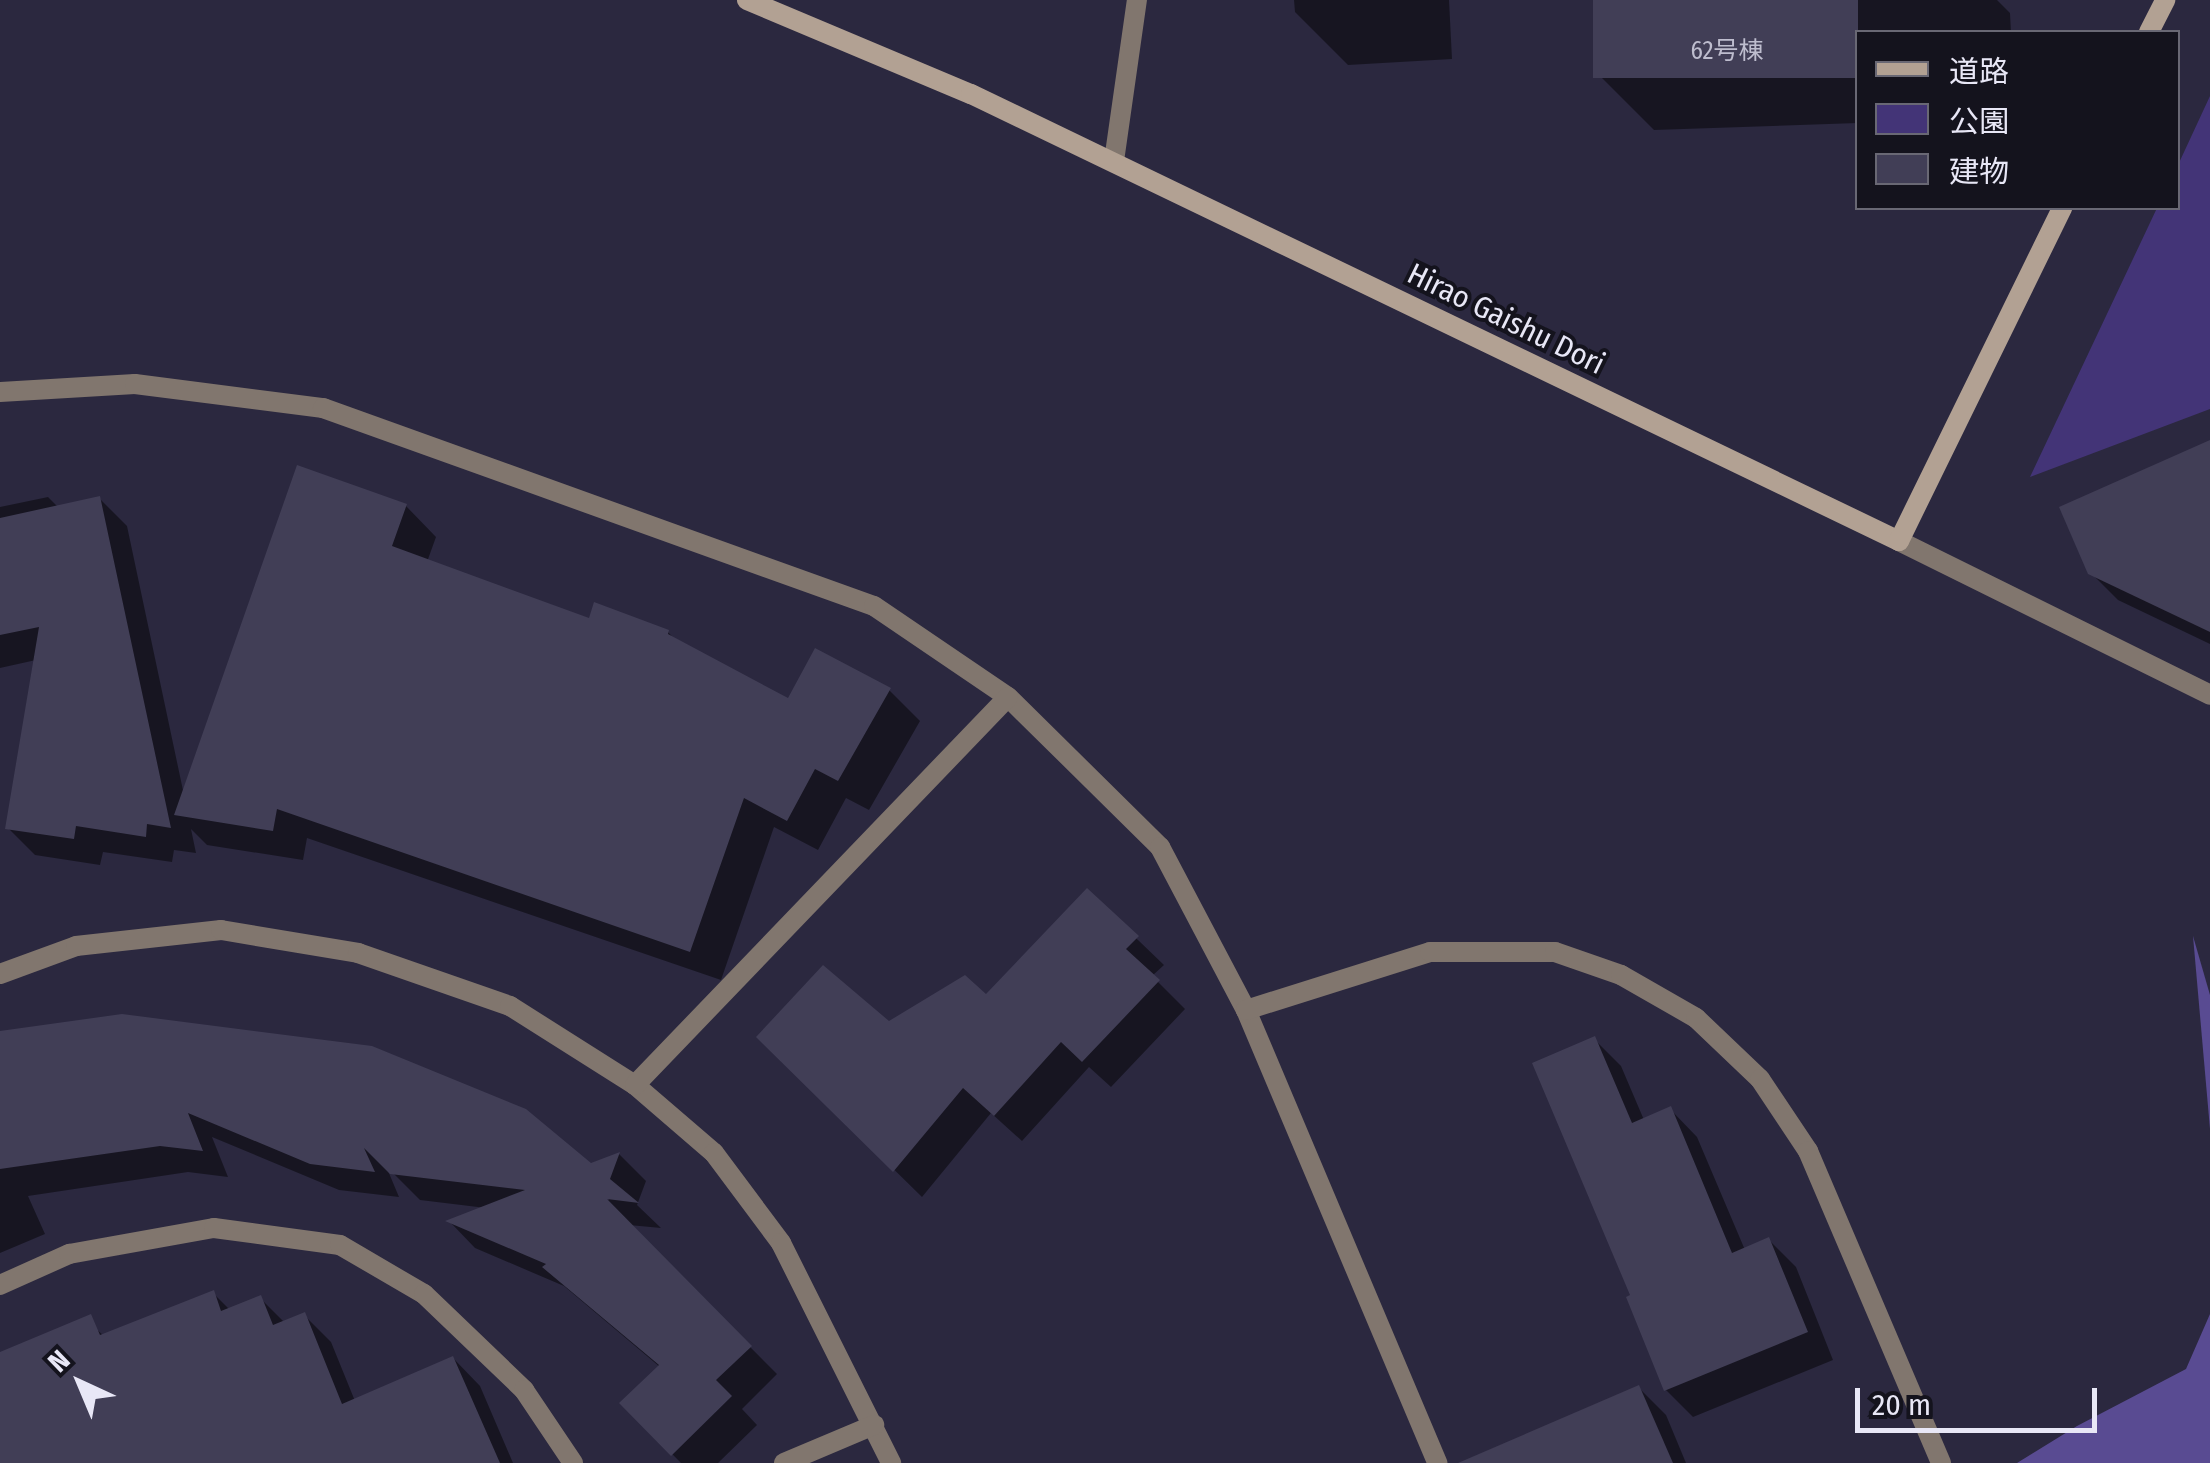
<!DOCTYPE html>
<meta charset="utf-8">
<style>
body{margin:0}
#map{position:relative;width:2210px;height:1463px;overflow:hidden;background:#2b283f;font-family:"Fira Sans Condensed","Noto Sans JP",sans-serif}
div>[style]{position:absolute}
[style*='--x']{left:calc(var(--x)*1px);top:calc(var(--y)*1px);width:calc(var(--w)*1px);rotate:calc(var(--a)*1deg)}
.green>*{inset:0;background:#433477}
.forest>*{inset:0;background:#594b92}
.shadow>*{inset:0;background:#0007}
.building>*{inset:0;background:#413e56;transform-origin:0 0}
.lane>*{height:20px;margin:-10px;padding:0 10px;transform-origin:10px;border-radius:10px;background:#81766e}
.street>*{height:20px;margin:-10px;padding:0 10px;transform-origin:10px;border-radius:10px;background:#81766e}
.secondary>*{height:20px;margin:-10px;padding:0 10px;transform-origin:10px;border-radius:10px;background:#b2a193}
span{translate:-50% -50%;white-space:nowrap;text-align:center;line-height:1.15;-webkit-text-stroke:8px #14131d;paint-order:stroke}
.number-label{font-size:25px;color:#bebdce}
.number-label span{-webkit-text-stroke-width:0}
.street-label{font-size:30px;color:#e8e7f6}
.legend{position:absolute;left:1855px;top:30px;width:325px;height:180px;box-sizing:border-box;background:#14131d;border:2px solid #696874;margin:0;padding:12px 18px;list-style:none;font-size:30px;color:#e8e7f6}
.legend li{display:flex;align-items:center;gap:20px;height:50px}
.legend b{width:50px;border:2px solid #696874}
.north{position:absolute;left:30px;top:1333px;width:100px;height:100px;-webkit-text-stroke:8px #14131d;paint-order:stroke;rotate:316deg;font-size:28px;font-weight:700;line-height:40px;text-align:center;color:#e8e7f6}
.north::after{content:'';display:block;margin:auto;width:35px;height:45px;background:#e8e7f6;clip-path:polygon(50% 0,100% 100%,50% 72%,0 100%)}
.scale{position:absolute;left:1855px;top:1388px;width:242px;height:45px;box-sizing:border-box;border:5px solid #e8e7f6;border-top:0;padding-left:12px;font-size:30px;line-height:35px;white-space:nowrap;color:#e8e7f6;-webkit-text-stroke:8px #14131d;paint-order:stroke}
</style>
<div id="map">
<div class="green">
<i style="clip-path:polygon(2210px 96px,2210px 409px,2030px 477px,2157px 208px,2178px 208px,2178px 165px)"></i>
</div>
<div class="forest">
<i style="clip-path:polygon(2193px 936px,2210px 995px,2210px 1129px)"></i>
<i style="clip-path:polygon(2210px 1314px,2210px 1463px,2017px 1463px,2077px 1426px,2186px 1369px)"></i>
</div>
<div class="shadow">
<i style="clip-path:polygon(1294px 0,1449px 0,1452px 59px,1348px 65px,1295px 12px)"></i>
<i style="clip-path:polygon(1596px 0,1997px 0,2010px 13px,2011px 32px,1858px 32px,1858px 123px,1654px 130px,1601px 77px)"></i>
<i style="clip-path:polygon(2210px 457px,2210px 644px,2118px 600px,2090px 572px)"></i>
<i style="clip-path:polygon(48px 497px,59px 508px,100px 499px,127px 526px,184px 795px,406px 506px,436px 537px,427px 562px,591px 621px,668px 632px,678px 643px,789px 701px,889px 690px,920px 721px,869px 810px,846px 798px,818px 850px,774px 827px,721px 980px,307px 838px,303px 860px,207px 845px,191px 829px,196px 853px,174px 850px,172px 862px,103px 852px,100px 865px,35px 855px,8px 828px,36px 660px,0 668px,0 507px)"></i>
<i style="clip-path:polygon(1087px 891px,1164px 965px,1152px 976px,1185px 1009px,1111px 1087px,1089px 1067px,1022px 1141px,991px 1113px,922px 1197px,759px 1037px,889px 1024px,986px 997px)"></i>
<i style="clip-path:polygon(1594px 1039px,1621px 1066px,1644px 1120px,1670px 1109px,1697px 1137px,1745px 1250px,1769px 1240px,1796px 1267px,1833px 1360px,1693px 1417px,1666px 1390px,1633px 1297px)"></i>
<i style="clip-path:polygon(evenodd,0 1050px,591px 1166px,619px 1154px,646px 1181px,637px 1205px,661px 1228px,629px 1225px,777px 1374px,742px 1409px,757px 1425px,718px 1463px,681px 1463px,622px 1403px,660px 1367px,564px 1286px,475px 1248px,450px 1222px,486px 1208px,420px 1200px,386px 1166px,399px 1197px,339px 1190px,212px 1137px,228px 1177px,188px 1172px,28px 1196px,45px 1234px,0 1253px,0 1050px,602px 1196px,611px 1197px,596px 1214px,602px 1196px)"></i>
<i style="clip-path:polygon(213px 1293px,230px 1310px,260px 1298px,285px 1323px,304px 1315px,331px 1342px,355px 1401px,453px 1358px,480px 1386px,513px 1463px,0 1463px,0 1366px,95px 1328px,104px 1336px)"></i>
<i style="clip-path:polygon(1639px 1388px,1666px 1415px,1686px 1463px,1556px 1463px)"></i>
</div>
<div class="building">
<i style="left:1593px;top:0;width:265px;height:78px"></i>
<i style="clip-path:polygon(2210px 440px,2210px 632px,2088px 574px,2059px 507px)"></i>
<i style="clip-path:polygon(297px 465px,407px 504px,392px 546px,589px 618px,594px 602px,669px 630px,668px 634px,788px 698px,815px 648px,891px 688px,838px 781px,815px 769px,787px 821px,744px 798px,690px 952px,277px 809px,273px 831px,174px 815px)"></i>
<i style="clip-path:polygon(100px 496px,171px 828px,147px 824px,146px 837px,76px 826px,74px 839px,5px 829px,39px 627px,0 635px,0 518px)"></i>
<i style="clip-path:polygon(1087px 888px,1139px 936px,1126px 949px,1160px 980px,1082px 1062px,1061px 1042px,994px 1116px,963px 1088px,893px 1172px,756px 1037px,823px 965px,889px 1021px,965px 975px,986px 994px)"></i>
<i style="clip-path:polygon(122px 1014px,372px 1046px,526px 1109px,591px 1163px,620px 1152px,610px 1179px,639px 1203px,607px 1199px,752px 1346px,716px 1380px,732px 1396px,671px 1456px,619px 1403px,659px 1365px,542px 1267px,546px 1264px,445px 1221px,525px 1190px,390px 1174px,364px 1148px,375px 1172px,310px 1164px,188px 1113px,203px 1151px,160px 1146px,0 1169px,0 1031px)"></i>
<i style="clip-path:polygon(1595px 1036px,1632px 1123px,1671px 1106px,1732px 1253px,1769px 1237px,1808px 1332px,1664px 1391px,1626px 1297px,1630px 1295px,1532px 1063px)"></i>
<i style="clip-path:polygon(214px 1290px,221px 1311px,261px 1295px,273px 1325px,305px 1312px,342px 1404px,453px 1356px,500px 1463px,0 1463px,0 1352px,91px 1314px,100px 1335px)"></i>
<i style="clip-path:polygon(1639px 1385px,1673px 1463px,1458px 1463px)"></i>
</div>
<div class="lane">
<i style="--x:1114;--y:161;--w:163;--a:-81.9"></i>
</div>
<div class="street">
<i style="--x:0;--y:392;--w:135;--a:-3.4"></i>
<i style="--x:135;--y:384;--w:190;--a:7.3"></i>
<i style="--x:323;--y:408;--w:585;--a:19.77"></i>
<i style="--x:874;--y:606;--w:162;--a:34.2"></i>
<i style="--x:1008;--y:697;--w:214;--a:44.6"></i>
<i style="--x:1160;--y:847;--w:184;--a:62.2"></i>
<i style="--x:1246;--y:1010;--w:492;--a:67.1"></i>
<i style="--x:1899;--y:541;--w:347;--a:26.3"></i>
<i style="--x:0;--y:974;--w:81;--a:-20.2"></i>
<i style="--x:76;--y:946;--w:146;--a:-6.3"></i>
<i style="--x:221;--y:930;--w:139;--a:9.5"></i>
<i style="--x:358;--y:953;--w:161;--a:19.2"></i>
<i style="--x:510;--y:1006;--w:148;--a:32.3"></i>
<i style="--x:635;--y:1085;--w:104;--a:40.7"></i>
<i style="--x:714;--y:1153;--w:112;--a:53.3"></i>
<i style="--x:781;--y:1243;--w:246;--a:63.4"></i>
<i style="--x:1246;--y:1010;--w:193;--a:-17.5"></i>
<i style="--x:1430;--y:952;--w:125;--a:0"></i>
<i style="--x:1555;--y:952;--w:70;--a:19.2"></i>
<i style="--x:1621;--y:975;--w:86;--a:29.8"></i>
<i style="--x:1696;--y:1018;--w:88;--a:43.6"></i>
<i style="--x:1760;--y:1079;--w:87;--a:56.3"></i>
<i style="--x:1808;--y:1151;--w:339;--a:66.9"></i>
<i style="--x:635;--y:1085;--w:538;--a:-46.13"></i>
<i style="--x:0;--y:1285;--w:76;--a:-24.2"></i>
<i style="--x:69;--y:1254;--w:147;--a:-10.2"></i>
<i style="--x:214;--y:1228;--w:127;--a:7.7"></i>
<i style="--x:340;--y:1245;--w:97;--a:30.3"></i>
<i style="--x:424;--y:1294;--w:139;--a:43.8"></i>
<i style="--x:524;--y:1390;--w:88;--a:56.1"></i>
<i style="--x:784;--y:1463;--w:98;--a:-22.9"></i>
</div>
<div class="secondary">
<i style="--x:747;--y:0;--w:243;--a:22.8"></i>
<i style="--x:971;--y:94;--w:1030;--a:25.72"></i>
<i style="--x:1899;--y:541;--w:371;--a:-63.9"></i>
<i style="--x:2149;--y:32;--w:36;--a:-63"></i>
</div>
<div class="number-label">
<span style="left:1727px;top:51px">62号棟</span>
</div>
<div class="street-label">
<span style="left:1506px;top:319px;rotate:26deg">Hirao Gaishu Dori</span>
</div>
<ul class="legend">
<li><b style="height:12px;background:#b2a193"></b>道路</li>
<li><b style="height:28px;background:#433477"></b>公園</li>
<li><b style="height:28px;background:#413e56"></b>建物</li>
</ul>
<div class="north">N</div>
<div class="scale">20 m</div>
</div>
